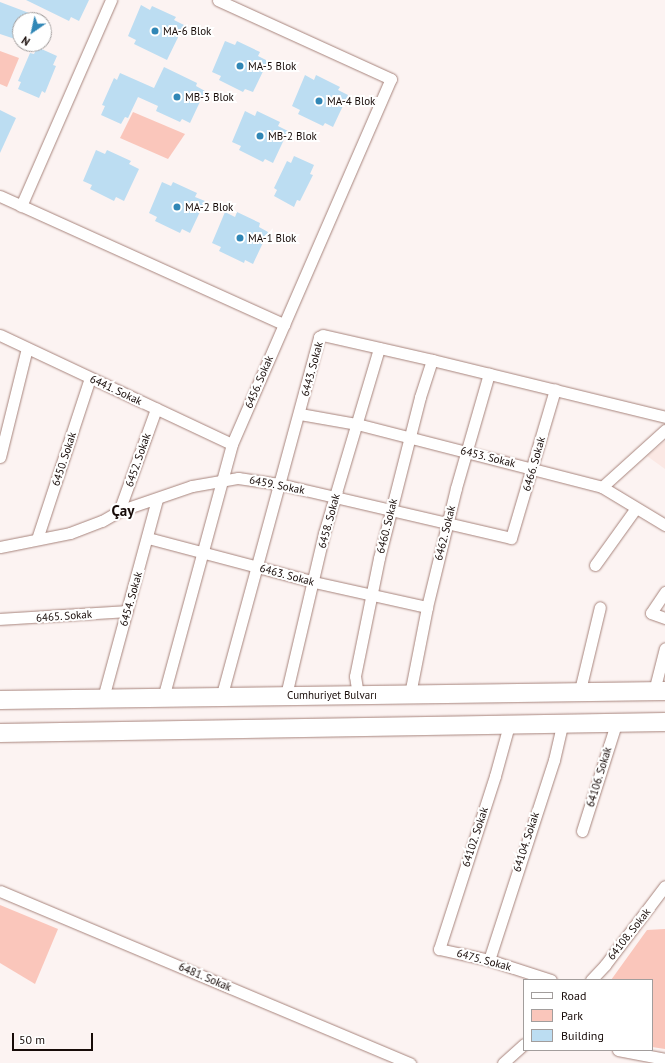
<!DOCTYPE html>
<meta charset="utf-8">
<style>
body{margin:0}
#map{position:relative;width:665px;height:1063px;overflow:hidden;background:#fcf3f2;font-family:"PT Sans",sans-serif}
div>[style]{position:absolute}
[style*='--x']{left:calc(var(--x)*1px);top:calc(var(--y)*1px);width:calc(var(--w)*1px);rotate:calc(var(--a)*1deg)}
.built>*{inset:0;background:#fbe8e4}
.green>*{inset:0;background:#fac6bb}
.building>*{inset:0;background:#bcddf2}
.roads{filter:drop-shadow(0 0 1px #a7847c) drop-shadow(0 0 1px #a7847c)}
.minor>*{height:11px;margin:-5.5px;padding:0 5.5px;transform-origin:5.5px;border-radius:5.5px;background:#fff}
.trunk>*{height:18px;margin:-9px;padding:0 9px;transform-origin:9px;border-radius:9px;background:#fff}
.dots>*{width:11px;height:11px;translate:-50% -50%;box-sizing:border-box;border:2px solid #fff;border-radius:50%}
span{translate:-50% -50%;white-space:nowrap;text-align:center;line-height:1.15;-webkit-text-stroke:4px #fff;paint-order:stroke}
.poi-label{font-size:11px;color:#170b08}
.left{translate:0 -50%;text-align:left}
.street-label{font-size:11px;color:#170b08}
.district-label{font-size:15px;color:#170b08;font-weight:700}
.legend{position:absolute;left:523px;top:979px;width:130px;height:72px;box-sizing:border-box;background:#fff;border:1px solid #a29d9c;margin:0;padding:5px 7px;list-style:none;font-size:12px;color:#170b08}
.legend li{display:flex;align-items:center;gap:8px;height:20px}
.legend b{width:20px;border:1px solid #a29d9c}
.north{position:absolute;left:12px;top:12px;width:40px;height:40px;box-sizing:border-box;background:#fff;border:1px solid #a29d9c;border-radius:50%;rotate:214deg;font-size:11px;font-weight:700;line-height:16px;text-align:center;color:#170b08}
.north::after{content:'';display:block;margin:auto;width:14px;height:18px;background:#3187b6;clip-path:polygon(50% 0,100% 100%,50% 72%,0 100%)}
.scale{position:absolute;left:12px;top:1033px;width:81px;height:18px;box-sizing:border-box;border:2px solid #170b08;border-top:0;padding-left:5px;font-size:12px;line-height:14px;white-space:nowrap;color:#170b08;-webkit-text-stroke:3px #fff;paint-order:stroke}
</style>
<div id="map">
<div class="built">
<i style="clip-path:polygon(665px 441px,665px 469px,647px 456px)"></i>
</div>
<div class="green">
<i style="clip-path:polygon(0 51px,19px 58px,7px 87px,0 84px)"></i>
<i style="clip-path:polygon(133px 112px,185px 134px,168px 159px,120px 138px)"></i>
<i style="clip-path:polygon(0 905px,58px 929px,35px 984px,0 963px)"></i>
<i style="clip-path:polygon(665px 929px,665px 1049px,652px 1047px,652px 980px,611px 980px,647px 930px)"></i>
</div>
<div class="building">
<i style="clip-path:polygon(26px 0,89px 0,79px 21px,71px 17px,69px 21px)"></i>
<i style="clip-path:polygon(0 2px,45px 19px,44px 20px,20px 20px,20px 37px,17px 36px,15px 39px,0 34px)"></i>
<i style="clip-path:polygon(141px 5px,150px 10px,152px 6px,176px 17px,174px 20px,184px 25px,167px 60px,134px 44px,136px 40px,128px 36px)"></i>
<i style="clip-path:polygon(225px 41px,235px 45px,237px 41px,260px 52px,258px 56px,268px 61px,253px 92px,245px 89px,243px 92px,219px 80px,221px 76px,212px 72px)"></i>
<i style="clip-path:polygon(37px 47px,57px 56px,53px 65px,56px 66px,45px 93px,42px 91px,39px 98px,18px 89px,21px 82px,18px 81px,30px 53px,34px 54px)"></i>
<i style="clip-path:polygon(164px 67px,197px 83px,196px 86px,205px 91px,190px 123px,182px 119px,180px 122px,156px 111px,158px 106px,138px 97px,128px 118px,125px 117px,121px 124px,101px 115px,105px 106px,102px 105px,114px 78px,117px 80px,120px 73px,154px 88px)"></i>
<i style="clip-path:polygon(305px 75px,314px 80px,316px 75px,340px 87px,338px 90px,348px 95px,333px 127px,325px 123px,323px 126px,298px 114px,300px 110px,292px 106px)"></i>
<i style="clip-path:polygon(0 110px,16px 118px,0 153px)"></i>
<i style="clip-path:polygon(245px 111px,255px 116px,257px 111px,280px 122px,278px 126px,288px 131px,273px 163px,265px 159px,263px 162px,239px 150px,241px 146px,232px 142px)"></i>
<i style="clip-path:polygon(96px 150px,105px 154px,107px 150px,131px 161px,129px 164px,139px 169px,124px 201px,116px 197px,114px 201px,90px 189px,92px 185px,83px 181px)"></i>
<i style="clip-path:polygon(294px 156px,314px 165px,310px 174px,313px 175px,300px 201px,297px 200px,294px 207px,274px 196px,277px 190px,274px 188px,287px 161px,291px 163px)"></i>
<i style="clip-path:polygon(162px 182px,171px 186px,173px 182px,197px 193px,195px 197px,205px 201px,190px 233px,182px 229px,180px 233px,155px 221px,157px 217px,149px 213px)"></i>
<i style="clip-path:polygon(225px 212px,235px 217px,237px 212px,260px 223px,259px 227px,268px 232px,253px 264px,245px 260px,244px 263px,219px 251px,221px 247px,212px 243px)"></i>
</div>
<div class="roads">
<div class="minor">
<i style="--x:0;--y:196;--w:312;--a:24.3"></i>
<i style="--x:21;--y:206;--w:225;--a:-66.4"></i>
<i style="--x:0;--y:335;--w:256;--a:25.2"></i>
<i style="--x:300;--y:414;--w:58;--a:10"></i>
<i style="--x:357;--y:424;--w:253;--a:14.4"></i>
<i style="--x:602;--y:487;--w:74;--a:31.1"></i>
<i style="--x:0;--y:457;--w:112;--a:-76.1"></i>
<i style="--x:602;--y:487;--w:85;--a:-42.1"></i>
<i style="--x:119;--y:511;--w:109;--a:-70.1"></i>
<i style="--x:148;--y:538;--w:172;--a:14.8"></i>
<i style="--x:314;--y:582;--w:116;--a:12.5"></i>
<i style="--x:37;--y:539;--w:169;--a:-71.8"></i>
<i style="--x:0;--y:547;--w:71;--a:-11.3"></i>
<i style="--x:70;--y:533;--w:34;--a:-21"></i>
<i style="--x:102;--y:521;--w:20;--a:-30"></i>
<i style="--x:119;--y:511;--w:77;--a:-18.9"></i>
<i style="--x:192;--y:486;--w:47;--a:-9.9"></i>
<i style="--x:238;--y:478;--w:41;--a:8.3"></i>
<i style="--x:279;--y:484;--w:238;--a:13.1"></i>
<i style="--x:511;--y:538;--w:155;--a:-73.5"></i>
<i style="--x:595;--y:565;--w:70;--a:-54.3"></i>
<i style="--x:665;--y:592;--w:25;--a:124"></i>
<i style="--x:651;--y:613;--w:15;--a:20"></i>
<i style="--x:0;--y:619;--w:127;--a:-3.6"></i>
<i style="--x:580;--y:690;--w:85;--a:-76.5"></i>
<i style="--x:654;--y:691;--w:44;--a:-75.7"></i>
<i style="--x:410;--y:694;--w:89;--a:-78.9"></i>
<i style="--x:427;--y:607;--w:122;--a:-76.3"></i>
<i style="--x:456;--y:488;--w:119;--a:-73.9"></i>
<i style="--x:286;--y:695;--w:166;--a:-76.8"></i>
<i style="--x:324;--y:533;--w:193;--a:-73.4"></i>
<i style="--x:358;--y:695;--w:19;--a:-99"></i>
<i style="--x:355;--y:676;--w:120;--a:-78.5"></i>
<i style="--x:379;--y:558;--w:166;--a:-75.7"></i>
<i style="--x:420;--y:397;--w:39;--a:-72"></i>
<i style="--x:103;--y:698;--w:206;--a:-74.8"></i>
<i style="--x:163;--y:698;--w:263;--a:-74.8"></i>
<i style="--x:232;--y:444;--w:398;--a:-66.5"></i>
<i style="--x:391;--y:79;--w:190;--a:-155.5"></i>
<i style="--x:221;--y:698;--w:374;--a:-74.8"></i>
<i style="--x:319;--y:337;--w:4;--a:-27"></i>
<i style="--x:323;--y:335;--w:112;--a:12.9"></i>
<i style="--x:432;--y:360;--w:240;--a:13.7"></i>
<i style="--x:509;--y:725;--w:53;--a:105.4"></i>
<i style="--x:495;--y:776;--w:182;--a:107.9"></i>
<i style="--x:439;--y:949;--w:51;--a:12.4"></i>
<i style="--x:489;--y:960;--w:65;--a:17.9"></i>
<i style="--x:582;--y:831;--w:112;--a:-72.4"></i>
<i style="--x:0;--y:891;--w:445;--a:22.8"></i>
<i style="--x:489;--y:960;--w:210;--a:-72"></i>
<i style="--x:554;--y:760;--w:37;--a:-77"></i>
<i style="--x:591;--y:980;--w:21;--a:-47"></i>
<i style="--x:605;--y:965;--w:99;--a:-52.8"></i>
<i style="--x:618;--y:1050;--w:48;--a:10.8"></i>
<i style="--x:503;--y:1063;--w:28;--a:-42"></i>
</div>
<div class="trunk">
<i style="--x:0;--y:700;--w:665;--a:-0.78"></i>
<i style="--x:0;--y:733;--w:665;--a:-0.95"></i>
</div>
</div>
<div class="dots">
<i style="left:155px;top:31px;background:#3187b6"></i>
<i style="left:240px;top:66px;background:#3187b6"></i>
<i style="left:177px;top:97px;background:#3187b6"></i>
<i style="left:319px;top:101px;background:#3187b6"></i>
<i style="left:260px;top:136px;background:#3187b6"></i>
<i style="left:177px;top:207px;background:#3187b6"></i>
<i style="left:240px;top:238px;background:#3187b6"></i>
</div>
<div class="poi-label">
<span class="left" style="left:163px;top:31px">MA-6 Blok</span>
<span class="left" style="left:248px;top:66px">MA-5 Blok</span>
<span class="left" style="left:185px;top:97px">MB-3 Blok</span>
<span class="left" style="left:327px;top:101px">MA-4 Blok</span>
<span class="left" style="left:268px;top:136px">MB-2 Blok</span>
<span class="left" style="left:185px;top:207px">MA-2 Blok</span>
<span class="left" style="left:248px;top:238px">MA-1 Blok</span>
</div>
<div class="street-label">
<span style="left:312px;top:369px;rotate:-75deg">6443. Sokak</span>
<span style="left:259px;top:382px;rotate:-67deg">6456. Sokak</span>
<span style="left:116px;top:390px;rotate:25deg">6441. Sokak</span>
<span style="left:488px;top:457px;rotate:14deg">6453. Sokak</span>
<span style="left:64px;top:459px;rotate:-72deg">6450. Sokak</span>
<span style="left:138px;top:460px;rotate:-71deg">6452. Sokak</span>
<span style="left:534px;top:464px;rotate:-74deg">6466. Sokak</span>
<span style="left:277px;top:485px;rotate:11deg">6459. Sokak</span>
<span style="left:329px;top:521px;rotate:-75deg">6458. Sokak</span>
<span style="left:387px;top:526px;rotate:-76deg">6460. Sokak</span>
<span style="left:445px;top:533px;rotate:-76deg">6462. Sokak</span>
<span style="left:287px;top:575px;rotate:15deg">6463. Sokak</span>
<span style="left:131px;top:599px;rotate:-74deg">6454. Sokak</span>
<span style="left:64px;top:616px;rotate:-4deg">6465. Sokak</span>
<span style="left:332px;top:695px">Cumhuriyet Bulvarı</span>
<span style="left:599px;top:777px;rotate:-73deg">64106. Sokak</span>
<span style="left:475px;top:837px;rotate:-72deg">64102. Sokak</span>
<span style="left:526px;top:842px;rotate:-72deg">64104. Sokak</span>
<span style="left:629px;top:934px;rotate:-52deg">64108. Sokak</span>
<span style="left:484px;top:960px;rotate:15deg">6475. Sokak</span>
<span style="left:205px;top:977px;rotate:23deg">6481. Sokak</span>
</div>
<div class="district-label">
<span style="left:123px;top:511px">Çay</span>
</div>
<ul class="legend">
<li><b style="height:5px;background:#fff"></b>Road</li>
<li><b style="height:11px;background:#fac6bb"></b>Park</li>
<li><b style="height:11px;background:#bcddf2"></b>Building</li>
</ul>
<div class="north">N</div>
<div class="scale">50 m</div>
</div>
